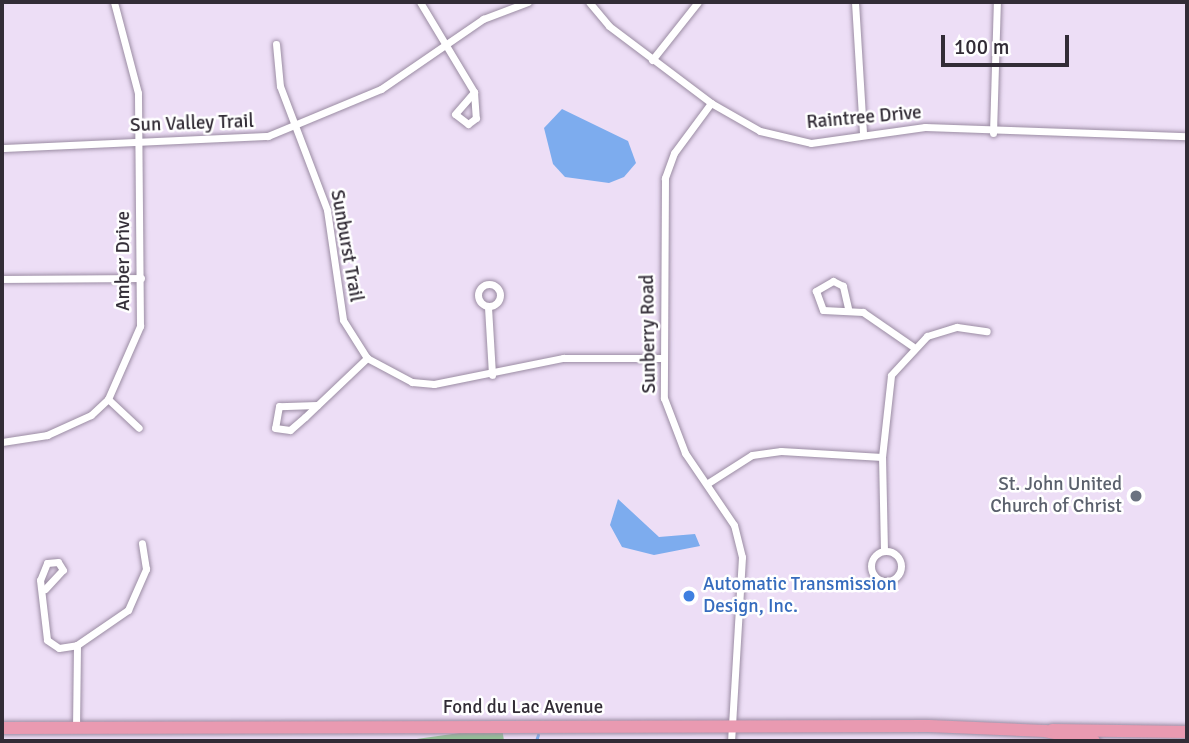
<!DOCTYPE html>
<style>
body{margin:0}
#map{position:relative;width:1189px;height:743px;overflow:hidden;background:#eddef6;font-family:Signika,sans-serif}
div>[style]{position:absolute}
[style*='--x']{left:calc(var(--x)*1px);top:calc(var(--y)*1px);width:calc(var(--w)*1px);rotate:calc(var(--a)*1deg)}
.green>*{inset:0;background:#95c297;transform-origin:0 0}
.water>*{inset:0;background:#7dacee}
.stream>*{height:2.5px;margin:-1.25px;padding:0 1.25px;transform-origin:1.25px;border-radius:1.25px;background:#7dacee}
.roads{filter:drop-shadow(0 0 2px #9b8ca3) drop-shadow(0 0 2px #9b8ca3)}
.street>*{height:7px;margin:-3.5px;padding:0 3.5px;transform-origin:3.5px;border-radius:3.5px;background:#fff}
.street>.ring{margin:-3.5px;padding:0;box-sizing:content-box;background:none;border:7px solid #fff;border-radius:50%}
.primary>*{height:12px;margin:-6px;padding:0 6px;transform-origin:6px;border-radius:6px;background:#e99ab1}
.dots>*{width:19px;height:19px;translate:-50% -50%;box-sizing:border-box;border:4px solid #fff;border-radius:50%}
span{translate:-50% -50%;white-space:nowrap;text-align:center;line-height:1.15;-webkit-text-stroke:5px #fff;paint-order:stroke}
.street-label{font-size:19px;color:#322c36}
.worship-label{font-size:19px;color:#5b616d}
.right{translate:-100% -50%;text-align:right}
.shop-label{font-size:19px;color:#366cbe}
.left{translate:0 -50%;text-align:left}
.frame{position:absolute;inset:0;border:4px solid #322c36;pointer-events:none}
.scale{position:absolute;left:941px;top:35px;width:128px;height:32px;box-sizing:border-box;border:4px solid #322c36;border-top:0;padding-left:9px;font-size:21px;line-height:24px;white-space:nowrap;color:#322c36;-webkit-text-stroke:5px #fff;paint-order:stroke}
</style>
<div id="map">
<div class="green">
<i style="left:502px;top:727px;width:14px;height:292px;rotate:82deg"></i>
</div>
<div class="water">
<i style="clip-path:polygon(562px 109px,628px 141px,636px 163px,624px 177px,609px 183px,565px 177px,553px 164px,544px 128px)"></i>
<i style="clip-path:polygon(618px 499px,659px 537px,695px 534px,700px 546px,654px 555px,622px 547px,610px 525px)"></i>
</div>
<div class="stream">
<i style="--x:536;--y:741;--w:6;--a:-72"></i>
</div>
<div class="roads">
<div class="street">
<i style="--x:420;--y:2;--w:105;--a:59"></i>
<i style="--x:474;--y:92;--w:26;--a:86"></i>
<i style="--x:476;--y:118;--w:10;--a:143"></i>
<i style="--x:468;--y:124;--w:16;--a:-142"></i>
<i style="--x:455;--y:114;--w:29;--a:-49"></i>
<i style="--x:589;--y:2;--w:31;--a:50"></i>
<i style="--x:609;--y:26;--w:128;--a:37"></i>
<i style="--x:711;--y:103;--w:56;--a:29.7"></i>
<i style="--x:760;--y:131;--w:52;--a:13.2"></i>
<i style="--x:811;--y:143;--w:115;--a:-8"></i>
<i style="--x:925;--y:127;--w:262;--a:2"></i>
<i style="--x:855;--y:2;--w:132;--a:86.5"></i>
<i style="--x:276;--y:44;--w:42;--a:84.6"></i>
<i style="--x:280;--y:86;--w:133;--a:69.2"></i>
<i style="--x:327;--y:210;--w:111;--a:81.7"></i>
<i style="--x:343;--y:320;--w:45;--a:57.7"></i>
<i style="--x:367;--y:358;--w:51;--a:28.1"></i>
<i style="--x:412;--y:382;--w:22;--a:5"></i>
<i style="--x:434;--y:384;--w:132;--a:-11.4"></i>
<i style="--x:563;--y:358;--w:101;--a:0"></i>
<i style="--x:652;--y:60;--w:74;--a:-51.6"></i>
<i style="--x:711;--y:103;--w:62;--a:126.5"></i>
<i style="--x:674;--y:153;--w:27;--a:110"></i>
<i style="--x:665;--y:178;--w:220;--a:90.3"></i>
<i style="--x:664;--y:398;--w:59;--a:69.1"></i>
<i style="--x:685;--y:453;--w:87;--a:55.8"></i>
<i style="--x:734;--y:525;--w:33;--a:76"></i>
<i style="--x:742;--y:557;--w:184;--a:93.4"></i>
<i style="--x:993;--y:133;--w:131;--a:-88.3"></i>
<i style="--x:2;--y:148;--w:266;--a:-2.6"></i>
<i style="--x:268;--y:136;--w:122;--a:-22.6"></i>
<i style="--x:381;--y:89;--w:124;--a:-34.5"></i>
<i style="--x:483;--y:19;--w:48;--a:-20.7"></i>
<i style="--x:2;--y:279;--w:139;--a:-0.4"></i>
<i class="ring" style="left:478px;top:284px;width:15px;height:15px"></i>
<i style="--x:488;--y:307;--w:68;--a:86.6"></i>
<i style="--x:848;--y:308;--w:23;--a:-103"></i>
<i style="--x:843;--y:286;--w:11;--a:-153"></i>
<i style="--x:833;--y:281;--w:20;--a:150"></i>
<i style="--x:816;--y:291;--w:20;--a:70"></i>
<i style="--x:823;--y:310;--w:40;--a:2.9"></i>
<i style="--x:863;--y:312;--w:60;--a:34.8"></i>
<i style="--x:108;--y:399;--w:42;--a:43.1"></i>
<i style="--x:317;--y:405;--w:38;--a:178"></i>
<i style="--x:279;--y:406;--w:22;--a:100"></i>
<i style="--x:275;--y:428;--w:15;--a:8"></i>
<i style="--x:290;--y:430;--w:20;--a:-41"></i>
<i style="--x:305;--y:417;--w:86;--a:-43.6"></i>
<i style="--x:2;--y:442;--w:46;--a:-8.8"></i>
<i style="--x:47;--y:435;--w:48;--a:-24.4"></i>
<i style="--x:91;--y:415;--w:23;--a:-43"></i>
<i style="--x:108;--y:399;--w:80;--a:-66.3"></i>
<i style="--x:140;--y:326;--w:233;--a:-90.5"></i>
<i style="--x:138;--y:93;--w:94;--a:-104.8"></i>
<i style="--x:708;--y:483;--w:52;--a:-32.5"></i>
<i style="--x:752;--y:455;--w:29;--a:-8"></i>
<i style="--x:781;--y:451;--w:101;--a:3.4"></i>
<i style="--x:884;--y:551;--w:94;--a:-91.2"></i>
<i style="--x:882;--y:457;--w:82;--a:-83.7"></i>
<i style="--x:891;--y:375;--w:53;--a:-47.3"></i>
<i style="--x:927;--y:336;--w:31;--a:-17"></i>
<i style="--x:957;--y:327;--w:30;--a:8"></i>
<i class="ring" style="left:871px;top:551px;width:23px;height:23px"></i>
<i style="--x:45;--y:589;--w:26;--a:-47"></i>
<i style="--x:63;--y:570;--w:9;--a:-122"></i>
<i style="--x:58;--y:562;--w:11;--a:175"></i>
<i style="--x:47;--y:563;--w:18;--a:112"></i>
<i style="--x:40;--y:580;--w:60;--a:83.3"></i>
<i style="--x:47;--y:640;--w:14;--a:34"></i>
<i style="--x:59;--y:648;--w:18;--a:-9"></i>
<i style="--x:76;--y:728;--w:83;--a:-89.3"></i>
<i style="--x:77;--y:645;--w:62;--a:-34.5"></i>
<i style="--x:128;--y:610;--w:45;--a:-66.3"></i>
<i style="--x:146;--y:569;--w:26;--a:-99"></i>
</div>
<div class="primary">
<i style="--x:2;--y:728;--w:927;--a:-0.12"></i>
<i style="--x:929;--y:726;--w:116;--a:2.5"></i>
<i style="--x:1045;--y:731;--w:50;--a:11.5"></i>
<i style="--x:1052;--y:730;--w:135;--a:0.8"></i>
</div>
</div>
<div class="dots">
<i style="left:1136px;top:496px;background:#6b7280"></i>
<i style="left:689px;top:596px;background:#3f7fe0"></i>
</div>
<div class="street-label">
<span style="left:864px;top:118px;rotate:-5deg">Raintree Drive</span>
<span style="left:192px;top:124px;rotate:-2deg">Sun Valley Trail</span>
<span style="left:346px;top:246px;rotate:80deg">Sunburst Trail</span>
<span style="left:124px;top:261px;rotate:-90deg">Amber Drive</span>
<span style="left:649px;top:334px;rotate:-91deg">Sunberry Road</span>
<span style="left:523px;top:708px">Fond du Lac Avenue</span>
</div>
<div class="worship-label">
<span class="right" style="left:1122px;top:496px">St. John United<br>Church of Christ</span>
</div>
<div class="shop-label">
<span class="left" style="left:703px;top:596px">Automatic Transmission<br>Design, Inc.</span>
</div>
<div class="frame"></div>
<div class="scale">100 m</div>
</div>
